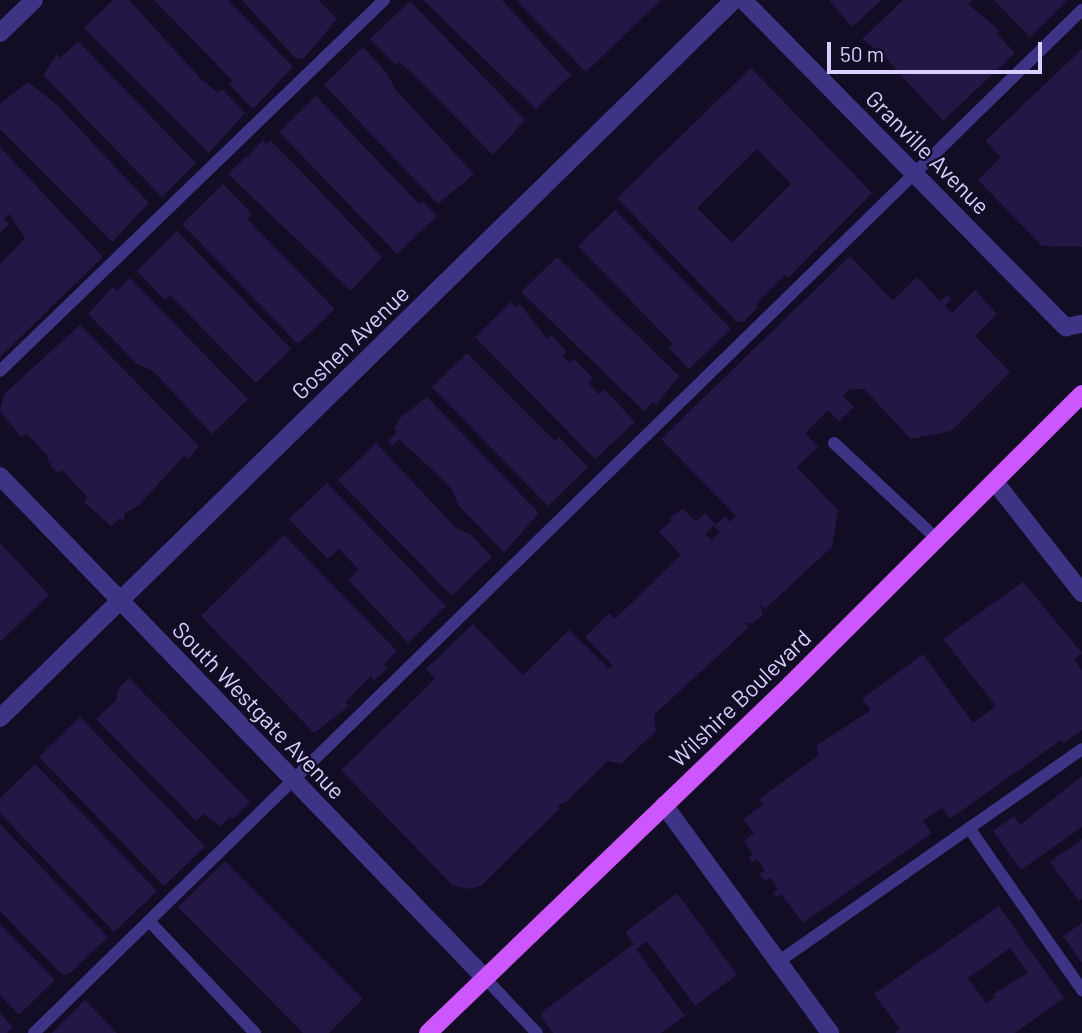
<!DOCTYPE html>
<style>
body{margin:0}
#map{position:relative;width:1082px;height:1033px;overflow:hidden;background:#120c24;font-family:Barlow,sans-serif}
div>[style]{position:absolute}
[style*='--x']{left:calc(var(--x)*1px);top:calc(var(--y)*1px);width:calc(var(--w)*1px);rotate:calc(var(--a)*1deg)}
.building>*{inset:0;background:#241746;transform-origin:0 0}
.service>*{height:12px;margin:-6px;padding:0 6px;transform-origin:6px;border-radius:6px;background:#3d3486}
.minor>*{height:18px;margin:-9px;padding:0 9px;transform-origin:9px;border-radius:9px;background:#3d3486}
.primary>*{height:18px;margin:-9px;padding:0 9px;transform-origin:9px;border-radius:9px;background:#cc56ff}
span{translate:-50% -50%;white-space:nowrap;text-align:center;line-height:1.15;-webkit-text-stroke:5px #120c24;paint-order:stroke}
.street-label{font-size:23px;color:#d8cfff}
.scale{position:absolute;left:827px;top:42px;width:215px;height:32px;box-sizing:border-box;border:4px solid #d8cfff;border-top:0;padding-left:9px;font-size:21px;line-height:24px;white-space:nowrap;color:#d8cfff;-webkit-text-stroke:5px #120c24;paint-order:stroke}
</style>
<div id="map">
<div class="building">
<i style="clip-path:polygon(113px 0,129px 0,201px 79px,218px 93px,222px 89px,245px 113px,209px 153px,84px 28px)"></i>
<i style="clip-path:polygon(154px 0,228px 0,293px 67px,253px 109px,229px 84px,233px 81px)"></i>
<i style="clip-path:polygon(242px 0,318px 0,337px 19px,304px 58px,296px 59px)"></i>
<i style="clip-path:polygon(423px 0,502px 0,571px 75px,536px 109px)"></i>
<i style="clip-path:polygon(516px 0,661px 0,586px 72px)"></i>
<i style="clip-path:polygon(829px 0,882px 0,852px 27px)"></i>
<i style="clip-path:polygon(903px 0,972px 0,968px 4px,999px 30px,996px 33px,1015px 53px,943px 121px,882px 54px,862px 39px)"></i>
<i style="clip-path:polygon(994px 0,1068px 0,1030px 37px)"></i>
<i style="clip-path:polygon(410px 1px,525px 120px,493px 155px,412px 73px,399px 62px,396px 65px,370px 39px)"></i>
<i style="clip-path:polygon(78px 41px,196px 163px,162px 197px,43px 75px,57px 54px,60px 58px)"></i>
<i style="clip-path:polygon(363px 47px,387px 73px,395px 89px,474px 174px,438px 204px,324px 85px)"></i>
<i style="clip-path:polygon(1082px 49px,1082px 247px,1042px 246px,978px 180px,1001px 157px,985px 141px)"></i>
<i style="clip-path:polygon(evenodd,751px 68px,872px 193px,788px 278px,785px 275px,756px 304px,758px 307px,744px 321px,737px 322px,617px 198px,751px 68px,757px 149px,791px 184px,732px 243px,697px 208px,757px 149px)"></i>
<i style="clip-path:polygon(28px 82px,57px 105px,149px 203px,112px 242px,0 129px,0 104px)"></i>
<i style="clip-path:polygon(316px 96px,419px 204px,422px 201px,437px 216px,397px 254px,279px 132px)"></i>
<i style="clip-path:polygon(263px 140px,267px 144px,270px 140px,302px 172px,382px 257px,351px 291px,228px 174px,247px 156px,251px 159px,248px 156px)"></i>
<i style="clip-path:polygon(0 147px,103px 257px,0 357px,0 264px,25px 238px,9px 214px,4px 219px,9px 224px,0 233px)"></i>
<i style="clip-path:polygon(223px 184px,252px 214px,247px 219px,335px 309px,298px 344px,182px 224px)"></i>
<i style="clip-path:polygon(615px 210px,731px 329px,689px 369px,669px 348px,673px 344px,578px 246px)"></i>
<i style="clip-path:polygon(177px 231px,291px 349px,256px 383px,170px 295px,165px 300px,137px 271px)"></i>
<i style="clip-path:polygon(850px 256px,893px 301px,917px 277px,940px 301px,947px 295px,952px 299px,945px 306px,952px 313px,975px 290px,997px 314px,975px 336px,1010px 372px,951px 431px,911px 439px,864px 389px,850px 389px,843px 396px,854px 407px,839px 421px,828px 410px,805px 433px,818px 447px,797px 467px,838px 510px,832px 547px,765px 609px,760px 604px,763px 615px,752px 624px,744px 622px,749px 627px,654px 715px,656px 731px,621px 764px,608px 761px,565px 803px,557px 805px,560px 808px,482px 885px,471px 889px,453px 886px,341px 770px,435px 679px,426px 669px,473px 624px,523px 675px,569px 630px,609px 669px,613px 666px,585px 637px,609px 613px,615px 619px,681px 555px,659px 532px,672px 520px,669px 518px,683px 509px,696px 522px,705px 513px,715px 524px,705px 534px,712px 540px,720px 532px,714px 526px,725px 516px,730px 522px,736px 516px,661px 439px)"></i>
<i style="clip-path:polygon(557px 257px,679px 376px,656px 405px,653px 402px,644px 411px,521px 292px)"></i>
<i style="clip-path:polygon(130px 278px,248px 399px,212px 434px,153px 371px,137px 364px,88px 314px,113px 287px,117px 291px)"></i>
<i style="clip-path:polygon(511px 302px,516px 307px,520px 304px,547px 339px,551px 335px,567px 352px,563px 356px,569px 363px,574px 359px,593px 378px,588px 383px,599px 394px,604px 389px,635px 422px,595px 459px,475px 337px)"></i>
<i style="clip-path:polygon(80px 325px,199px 446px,188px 459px,184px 456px,139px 505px,124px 514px,124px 522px,120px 518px,111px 526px,84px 502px,87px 497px,62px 470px,58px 473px,51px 466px,52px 460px,48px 464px,48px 456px,27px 434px,21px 437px,0 411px,4px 394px)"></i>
<i style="clip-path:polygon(467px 353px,555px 441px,559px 437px,588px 467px,548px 506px,432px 387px)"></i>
<i style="clip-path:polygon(427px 397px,539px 513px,504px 552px,458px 505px,452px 489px,438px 475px,399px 439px,392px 446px,388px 441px,397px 433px,394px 429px,400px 418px)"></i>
<i style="clip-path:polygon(376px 443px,456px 528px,471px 535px,492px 557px,452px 596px,338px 480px)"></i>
<i style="clip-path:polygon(327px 483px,446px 606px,408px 643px,348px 580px,359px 570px,339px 549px,328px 559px,289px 519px)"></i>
<i style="clip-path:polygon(284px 535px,397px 651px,384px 664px,388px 668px,374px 681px,371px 676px,345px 702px,349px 706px,314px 733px,201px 616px)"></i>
<i style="clip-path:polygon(0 543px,49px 595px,0 642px)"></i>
<i style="clip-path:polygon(1023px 582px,1082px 653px,1074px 660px,1082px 670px,1082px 730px,1064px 743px,1061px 740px,950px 819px,942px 808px,923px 821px,932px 833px,803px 923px,781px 894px,777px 897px,773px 893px,778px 889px,770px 878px,765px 881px,759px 874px,765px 870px,757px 859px,752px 863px,748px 858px,753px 854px,744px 841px,754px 833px,743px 819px,763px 804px,759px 799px,818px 756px,817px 745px,871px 710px,862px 699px,923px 654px,973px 723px,996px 706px,943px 639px)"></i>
<i style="clip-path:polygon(129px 678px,250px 802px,233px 819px,230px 816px,221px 826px,204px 814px,196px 821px,96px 719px,116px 700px,119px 687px)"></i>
<i style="left:80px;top:717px;width:180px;height:57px;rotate:46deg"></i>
<i style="clip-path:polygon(35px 764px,157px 891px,114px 932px,0 813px,0 798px)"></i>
<i style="clip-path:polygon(1082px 776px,1082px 827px,1021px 870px,993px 831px,1014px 816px,1020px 825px)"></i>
<i style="clip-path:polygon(0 824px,108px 937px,69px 974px,62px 975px,0 911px)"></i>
<i style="clip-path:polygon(1082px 839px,1082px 899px,1079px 901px,1050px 862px)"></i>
<i style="clip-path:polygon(225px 861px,363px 999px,329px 1033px,303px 1033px,178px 907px)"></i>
<i style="clip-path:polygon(677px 893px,737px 975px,695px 1006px,647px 941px,636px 949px,685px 1016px,661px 1033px,553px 1033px,541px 1017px,543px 1011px,634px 944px,625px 932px)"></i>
<i style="clip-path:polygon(evenodd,999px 906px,1064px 998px,1015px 1033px,895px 1033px,900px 1029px,874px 994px,999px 906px,1010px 948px,1028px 973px,993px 994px,995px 997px,986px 1003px,968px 978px,1010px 948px)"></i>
<i style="clip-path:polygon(1082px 923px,1082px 963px,1063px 936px)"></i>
<i style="clip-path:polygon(0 924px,55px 980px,19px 1015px,0 995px)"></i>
<i style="clip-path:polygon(85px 1000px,117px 1033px,52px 1033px)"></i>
<i style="clip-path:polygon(0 1013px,13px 1027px,7px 1033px,0 1033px)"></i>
</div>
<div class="service">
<i style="--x:0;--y:371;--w:534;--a:-44.01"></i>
<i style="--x:834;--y:443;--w:141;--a:43"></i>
<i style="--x:969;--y:828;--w:198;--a:55.1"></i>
<i style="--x:150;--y:922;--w:153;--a:46.6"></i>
<i style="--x:778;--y:962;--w:371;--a:-35"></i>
<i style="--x:484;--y:977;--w:77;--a:46.6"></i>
<i style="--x:34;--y:1033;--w:1465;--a:-44.31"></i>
</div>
<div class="minor">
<i style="--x:743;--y:0;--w:460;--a:45.4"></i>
<i style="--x:1066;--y:327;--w:16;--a:-11"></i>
<i style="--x:0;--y:33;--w:47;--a:-44.1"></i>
<i style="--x:0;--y:476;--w:697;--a:45.99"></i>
<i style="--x:995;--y:482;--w:141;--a:51.9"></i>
<i style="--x:0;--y:718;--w:1027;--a:-44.37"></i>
<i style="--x:664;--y:805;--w:282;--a:53.9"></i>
</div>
<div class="primary">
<i style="--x:428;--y:1033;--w:504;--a:-43.87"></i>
<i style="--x:791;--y:684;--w:411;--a:-44.9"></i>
</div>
<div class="street-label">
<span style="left:928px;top:152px;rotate:45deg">Granville Avenue</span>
<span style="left:350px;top:342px;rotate:-44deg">Goshen Avenue</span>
<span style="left:740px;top:698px;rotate:-44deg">Wilshire Boulevard</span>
<span style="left:259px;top:710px;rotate:46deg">South Westgate Avenue</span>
</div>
<div class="scale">50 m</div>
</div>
